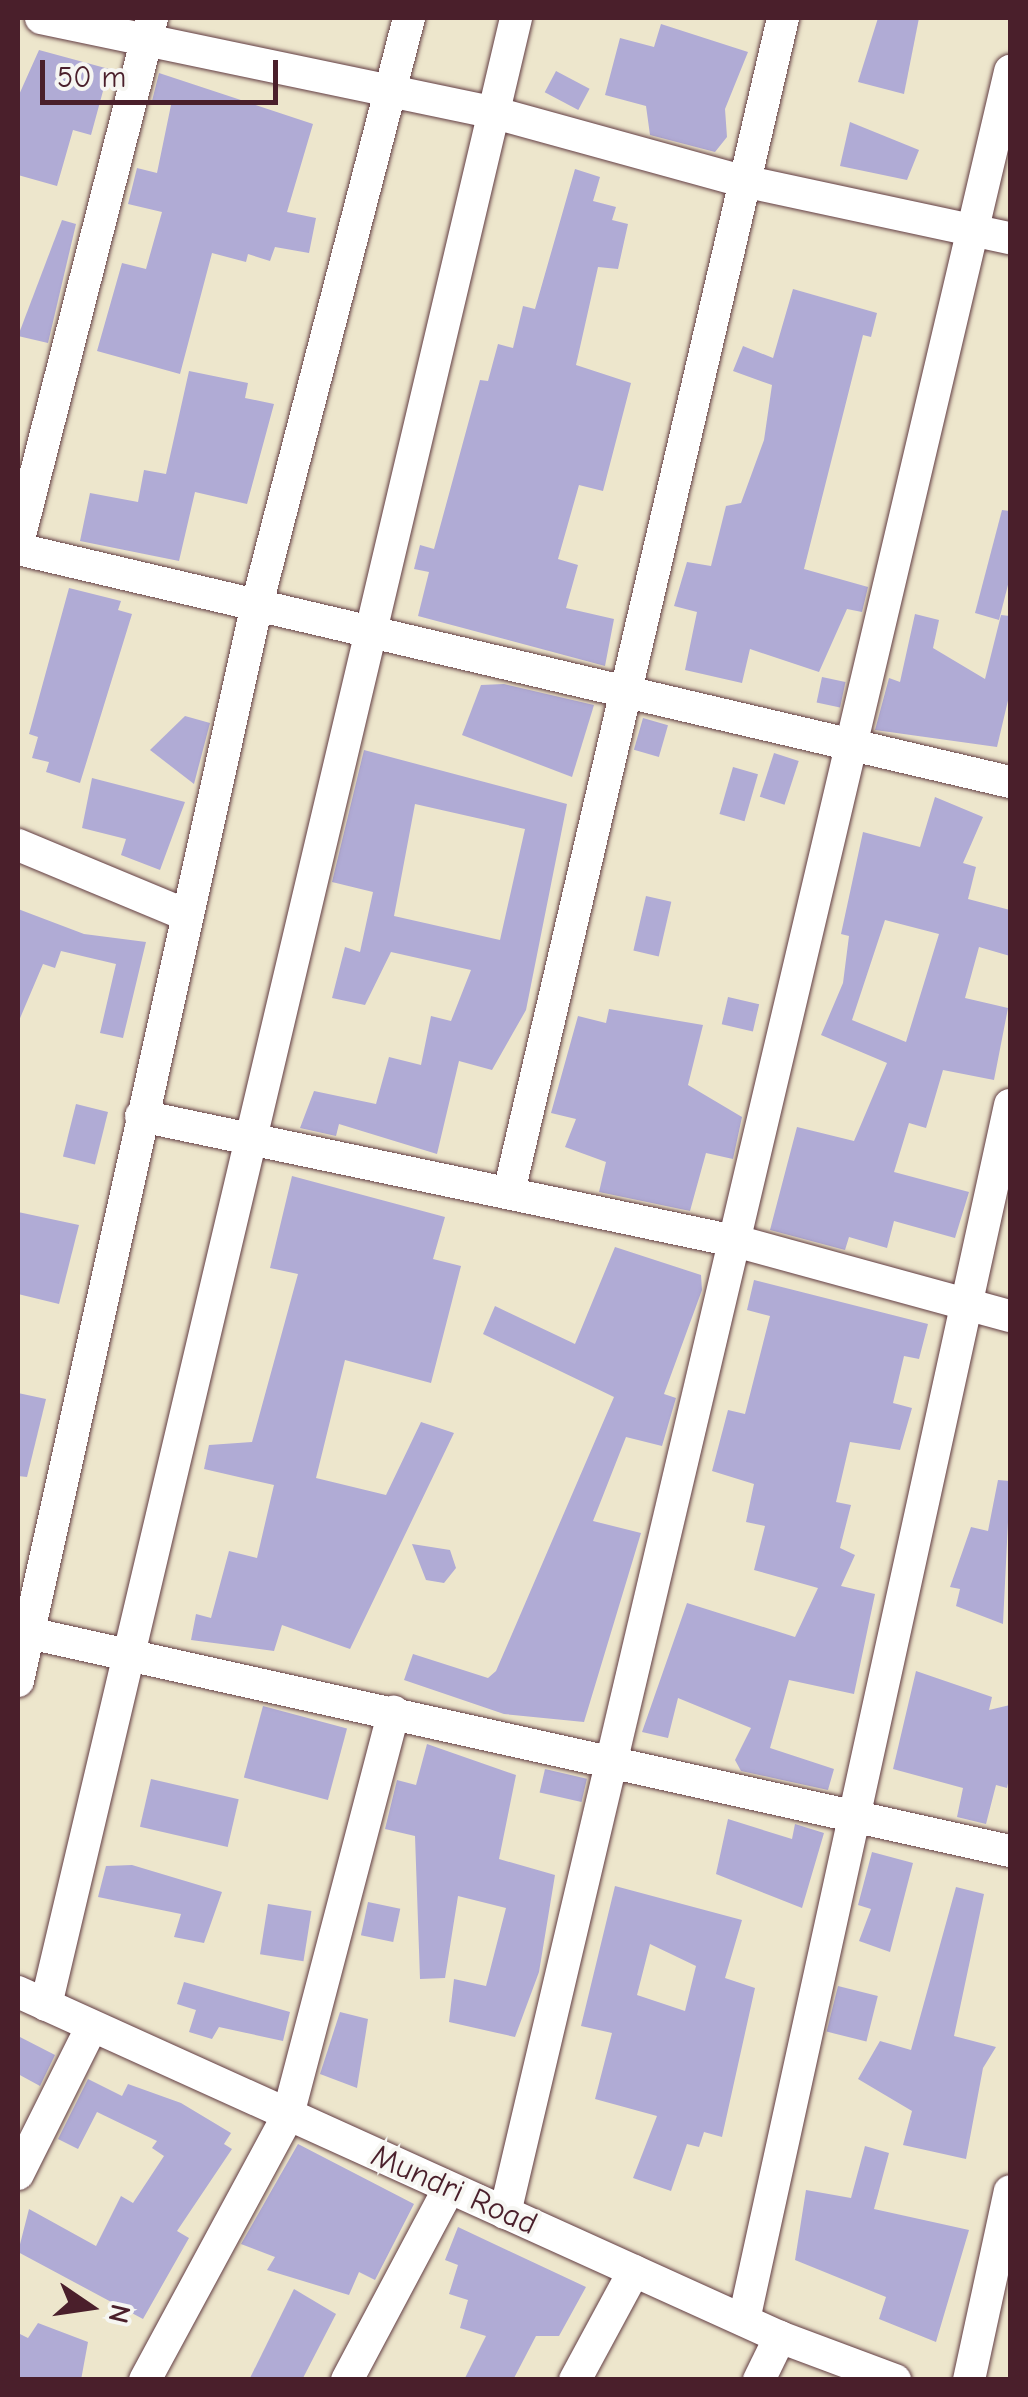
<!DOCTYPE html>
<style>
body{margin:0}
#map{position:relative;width:1028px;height:2397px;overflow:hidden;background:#ede6cc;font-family:"Comic Neue",sans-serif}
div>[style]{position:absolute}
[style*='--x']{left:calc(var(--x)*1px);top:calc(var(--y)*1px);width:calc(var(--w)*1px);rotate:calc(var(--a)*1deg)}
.building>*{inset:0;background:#b0abd5;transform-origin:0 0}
.roads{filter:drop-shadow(0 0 2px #623d43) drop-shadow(0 0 2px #623d43)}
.minor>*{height:32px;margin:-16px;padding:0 16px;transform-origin:16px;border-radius:16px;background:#fff}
span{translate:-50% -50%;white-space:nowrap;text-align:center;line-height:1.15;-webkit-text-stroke:8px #f6f6f2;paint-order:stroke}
.street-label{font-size:32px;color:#4a1f2b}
.frame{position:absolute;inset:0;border:20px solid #4a1f2b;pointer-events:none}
.north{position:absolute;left:40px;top:2257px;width:100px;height:100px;-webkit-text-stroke:8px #f6f6f2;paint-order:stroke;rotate:103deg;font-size:28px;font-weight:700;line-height:40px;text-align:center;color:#4a1f2b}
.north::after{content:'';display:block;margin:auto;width:35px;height:45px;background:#4a1f2b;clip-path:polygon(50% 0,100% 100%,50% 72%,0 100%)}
.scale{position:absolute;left:40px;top:60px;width:238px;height:45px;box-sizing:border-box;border:5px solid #4a1f2b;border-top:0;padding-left:12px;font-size:30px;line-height:35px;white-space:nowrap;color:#4a1f2b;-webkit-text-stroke:8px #f6f6f2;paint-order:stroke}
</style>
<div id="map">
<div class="building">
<i style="clip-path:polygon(878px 18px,919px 18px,904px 94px,858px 82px)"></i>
<i style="clip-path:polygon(661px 24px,748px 52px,725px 109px,727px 137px,715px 152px,650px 135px,646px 106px,605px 95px,620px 38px,654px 47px)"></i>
<i style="clip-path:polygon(39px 50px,109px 69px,91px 135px,73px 130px,57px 186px,18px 175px,18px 97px)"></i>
<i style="left:556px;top:71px;width:38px;height:24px;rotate:28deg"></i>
<i style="clip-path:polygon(159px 73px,313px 124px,287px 212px,316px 218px,309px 253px,275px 247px,270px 261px,248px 254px,246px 262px,212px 253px,180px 374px,97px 351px,122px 263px,146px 269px,162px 212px,128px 204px,137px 168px,157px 173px,171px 105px,152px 101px)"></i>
<i style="clip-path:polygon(850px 122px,919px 150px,907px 180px,840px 166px)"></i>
<i style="clip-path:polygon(575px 169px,600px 177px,593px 201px,616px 207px,612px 220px,628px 224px,618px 269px,598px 267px,576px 365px,631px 383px,603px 491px,579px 485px,558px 559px,578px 565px,566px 608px,614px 619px,605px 666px,418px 616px,429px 572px,414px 569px,420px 545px,434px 549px,480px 380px,488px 381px,498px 344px,513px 348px,523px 306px,535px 309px)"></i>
<i style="clip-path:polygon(62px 220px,76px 224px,48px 343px,18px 336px)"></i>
<i style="clip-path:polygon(793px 289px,877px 313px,871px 337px,863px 335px,804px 569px,868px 587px,862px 612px,847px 609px,819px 672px,750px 649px,742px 683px,685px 670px,697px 612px,674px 606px,687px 562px,711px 566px,726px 506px,741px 503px,764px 440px,772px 385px,733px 371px,743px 346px,773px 358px)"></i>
<i style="clip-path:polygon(189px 371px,248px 383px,245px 398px,274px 404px,247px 504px,195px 492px,179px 561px,80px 541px,90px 493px,138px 502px,144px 470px,166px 474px)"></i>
<i style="clip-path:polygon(1002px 510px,1010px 511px,1010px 577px,999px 620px,975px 613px)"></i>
<i style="clip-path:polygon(69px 588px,121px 601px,118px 610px,132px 614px,80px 783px,46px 772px,49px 762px,32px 758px,38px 737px,29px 734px)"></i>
<i style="clip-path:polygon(915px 614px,939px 620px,933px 648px,985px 679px,1001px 615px,1010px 616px,1010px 692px,997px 747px,875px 730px,889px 678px,900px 682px)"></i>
<i style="left:822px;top:677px;width:24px;height:26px;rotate:12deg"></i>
<i style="clip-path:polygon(504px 684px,594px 705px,572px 777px,462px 735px,481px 685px)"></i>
<i style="clip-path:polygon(185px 716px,210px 723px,194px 784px,150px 750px)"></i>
<i style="left:643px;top:718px;width:26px;height:33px;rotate:16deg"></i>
<i style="clip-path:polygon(evenodd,364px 750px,567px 804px,526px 1010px,492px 1070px,459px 1061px,437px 1154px,339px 1124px,336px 1136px,300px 1128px,314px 1091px,376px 1104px,389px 1057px,421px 1065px,431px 1016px,451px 1021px,471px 970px,391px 952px,365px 1005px,332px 998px,345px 947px,360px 952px,373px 892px,332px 882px,364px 750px,415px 804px,525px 829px,500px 940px,394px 916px,415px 804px)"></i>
<i style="left:774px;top:753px;width:26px;height:46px;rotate:18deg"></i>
<i style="left:733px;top:767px;width:26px;height:49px;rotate:16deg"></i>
<i style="clip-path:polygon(92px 778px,185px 802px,160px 870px,121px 855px,126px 839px,82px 828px)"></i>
<i style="clip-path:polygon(evenodd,935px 797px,983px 817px,963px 863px,976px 867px,968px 899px,1010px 910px,1010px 956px,979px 947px,965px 998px,1008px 1008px,994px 1080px,943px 1070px,926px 1128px,909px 1123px,894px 1172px,969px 1192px,955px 1238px,894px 1221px,887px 1248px,849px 1237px,845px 1250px,770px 1230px,797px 1127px,854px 1141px,887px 1063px,821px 1035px,843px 983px,849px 936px,841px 934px,863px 832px,920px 847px,935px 797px,885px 920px,939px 934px,906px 1042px,852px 1020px,885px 920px)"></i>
<i style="left:646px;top:896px;width:26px;height:56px;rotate:13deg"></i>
<i style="clip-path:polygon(18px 909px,84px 934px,146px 942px,123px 1038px,100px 1033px,116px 964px,61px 951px,55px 968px,43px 964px,18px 1023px)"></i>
<i style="left:728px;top:997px;width:32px;height:28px;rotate:13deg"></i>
<i style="clip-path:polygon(609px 1009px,703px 1025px,688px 1085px,742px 1117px,733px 1159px,706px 1153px,690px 1211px,599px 1192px,606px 1162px,565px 1147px,576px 1119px,551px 1113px,578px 1016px,606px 1023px)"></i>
<i style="left:76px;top:1104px;width:33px;height:54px;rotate:14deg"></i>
<i style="clip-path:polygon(292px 1176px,445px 1217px,433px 1259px,461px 1266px,431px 1383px,345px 1360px,316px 1478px,386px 1495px,421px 1422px,454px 1433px,350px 1649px,282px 1625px,274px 1651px,191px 1640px,196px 1614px,211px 1618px,229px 1551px,257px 1558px,274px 1485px,204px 1469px,209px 1445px,252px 1442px,298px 1274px,270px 1268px)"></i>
<i style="clip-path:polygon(18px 1212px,79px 1225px,59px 1304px,18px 1294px)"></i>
<i style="clip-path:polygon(615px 1247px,701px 1275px,702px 1290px,664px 1394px,676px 1398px,662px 1446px,626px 1437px,593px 1521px,641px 1533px,584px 1722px,504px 1714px,404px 1680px,413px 1654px,488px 1678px,496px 1671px,614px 1397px,483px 1334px,495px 1306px,575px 1344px)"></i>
<i style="clip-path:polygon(754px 1280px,928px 1324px,919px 1359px,904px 1356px,893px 1403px,912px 1408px,900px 1450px,850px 1442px,836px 1502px,851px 1505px,840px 1548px,855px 1555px,841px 1586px,875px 1594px,854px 1694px,789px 1680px,770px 1748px,834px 1769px,828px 1790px,741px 1771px,735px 1760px,751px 1728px,678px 1698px,668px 1738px,642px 1732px,687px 1603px,795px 1637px,818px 1588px,754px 1570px,765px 1526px,746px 1522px,754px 1484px,712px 1471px,728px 1410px,745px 1414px,770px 1316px,747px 1310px)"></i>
<i style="clip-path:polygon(18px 1393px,46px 1399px,27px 1477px,18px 1476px)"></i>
<i style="clip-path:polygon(998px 1480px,1010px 1481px,1003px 1624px,956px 1606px,960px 1589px,950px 1587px,971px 1527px,988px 1531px)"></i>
<i style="clip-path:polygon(412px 1544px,450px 1550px,456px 1568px,444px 1583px,426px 1580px)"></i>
<i style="clip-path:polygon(916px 1671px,992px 1697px,989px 1710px,1010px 1705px,1010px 1774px,1007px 1788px,996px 1785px,986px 1824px,957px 1817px,963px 1788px,893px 1769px)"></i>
<i style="left:263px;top:1706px;width:87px;height:74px;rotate:15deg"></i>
<i style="clip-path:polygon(427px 1744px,516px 1775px,499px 1859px,555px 1875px,539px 1972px,515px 2037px,449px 2022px,454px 1979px,486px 1986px,506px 1908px,458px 1896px,445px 1978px,420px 1979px,415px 1836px,385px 1829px,397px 1780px,416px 1785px)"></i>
<i style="left:545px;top:1769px;width:43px;height:24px;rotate:13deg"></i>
<i style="left:151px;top:1779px;width:90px;height:49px;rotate:13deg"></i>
<i style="clip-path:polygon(728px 1819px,792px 1839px,795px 1824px,824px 1833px,802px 1908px,716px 1874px)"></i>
<i style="clip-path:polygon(872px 1852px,913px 1863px,890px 1952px,859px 1941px,871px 1909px,858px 1905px)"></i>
<i style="clip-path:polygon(132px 1865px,222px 1892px,204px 1943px,174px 1937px,181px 1914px,98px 1897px,106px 1866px)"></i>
<i style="clip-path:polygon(evenodd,615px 1886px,742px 1920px,725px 1978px,755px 1988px,722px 2137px,704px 2132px,699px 2147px,687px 2144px,671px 2191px,633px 2178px,657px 2116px,595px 2099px,612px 2033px,581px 2026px,615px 1886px,650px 1944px,696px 1966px,685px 2011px,637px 1995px,650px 1944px)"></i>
<i style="clip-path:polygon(956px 1887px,984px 1894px,954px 2036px,996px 2047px,983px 2068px,966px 2159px,903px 2145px,912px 2111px,858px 2079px,880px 2041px,911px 2050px)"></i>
<i style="left:368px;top:1902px;width:33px;height:34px;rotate:12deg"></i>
<i style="left:268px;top:1904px;width:44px;height:51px;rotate:9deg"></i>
<i style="clip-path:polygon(184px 1982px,290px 2012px,283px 2041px,219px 2027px,212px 2039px,189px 2032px,196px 2010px,177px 2004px)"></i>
<i style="left:838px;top:1986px;width:41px;height:47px;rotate:14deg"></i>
<i style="clip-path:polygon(340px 2012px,368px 2019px,357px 2088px,320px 2074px)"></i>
<i style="clip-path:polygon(18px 2036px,55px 2055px,40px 2086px,18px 2074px)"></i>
<i style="clip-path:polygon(88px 2079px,122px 2096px,128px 2084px,181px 2103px,231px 2133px,224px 2144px,232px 2149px,177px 2231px,189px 2238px,143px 2319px,18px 2252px,29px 2209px,96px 2246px,121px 2196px,133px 2203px,164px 2156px,152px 2148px,157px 2141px,97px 2112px,78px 2149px,58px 2139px)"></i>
<i style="clip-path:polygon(298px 2144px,414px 2204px,375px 2280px,359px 2272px,349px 2295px,267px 2270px,275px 2257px,241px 2244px)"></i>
<i style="clip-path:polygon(865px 2146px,889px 2153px,874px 2209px,969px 2230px,936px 2342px,879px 2319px,886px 2297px,795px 2260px,806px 2190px,851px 2198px)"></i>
<i style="clip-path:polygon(458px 2227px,586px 2287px,559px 2336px,536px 2336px,513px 2380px,464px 2380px,486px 2336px,460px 2328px,468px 2300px,449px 2294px,458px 2265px,445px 2260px)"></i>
<i style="clip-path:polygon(294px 2289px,336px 2314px,302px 2380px,249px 2380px)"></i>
<i style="clip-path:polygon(38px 2323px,88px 2342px,81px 2380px,18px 2380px,18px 2333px,28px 2338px)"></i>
</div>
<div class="roads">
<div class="minor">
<i style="--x:41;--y:18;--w:457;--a:11.8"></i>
<i style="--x:488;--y:111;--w:264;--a:15.4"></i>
<i style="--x:743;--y:181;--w:273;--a:12.1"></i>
<i style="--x:18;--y:543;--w:542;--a:-75.68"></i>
<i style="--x:18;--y:549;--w:1019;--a:13.22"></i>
<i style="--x:18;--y:845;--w:182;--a:22.6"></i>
<i style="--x:141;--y:1116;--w:611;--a:11.9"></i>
<i style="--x:739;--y:1242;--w:281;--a:15.3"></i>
<i style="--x:509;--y:1192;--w:1206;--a:-76.86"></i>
<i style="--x:29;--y:1633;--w:1005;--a:12.53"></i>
<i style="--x:18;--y:1681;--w:1099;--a:-77.49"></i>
<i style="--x:256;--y:608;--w:610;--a:-75.46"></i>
<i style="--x:18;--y:1992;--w:836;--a:24.36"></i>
<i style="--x:780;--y:2337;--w:123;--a:20.5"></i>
<i style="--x:46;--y:2005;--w:2042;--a:-76.69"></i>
<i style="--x:18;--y:2174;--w:165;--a:-63.4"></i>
<i style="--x:505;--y:2213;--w:2201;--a:-76.73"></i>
<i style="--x:744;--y:2320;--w:1244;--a:-77.65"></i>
<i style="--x:145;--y:2380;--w:301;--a:-61.6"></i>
<i style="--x:288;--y:2115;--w:417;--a:-75.3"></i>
<i style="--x:347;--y:2380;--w:217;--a:-62"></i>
<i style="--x:575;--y:2380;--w:124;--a:-61.6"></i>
<i style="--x:759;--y:2380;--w:48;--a:-64"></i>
<i style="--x:969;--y:2380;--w:193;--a:-77.8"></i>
</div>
</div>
<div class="street-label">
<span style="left:454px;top:2190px;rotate:24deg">Mundri Road</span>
</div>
<div class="frame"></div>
<div class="north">N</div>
<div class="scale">50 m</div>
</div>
